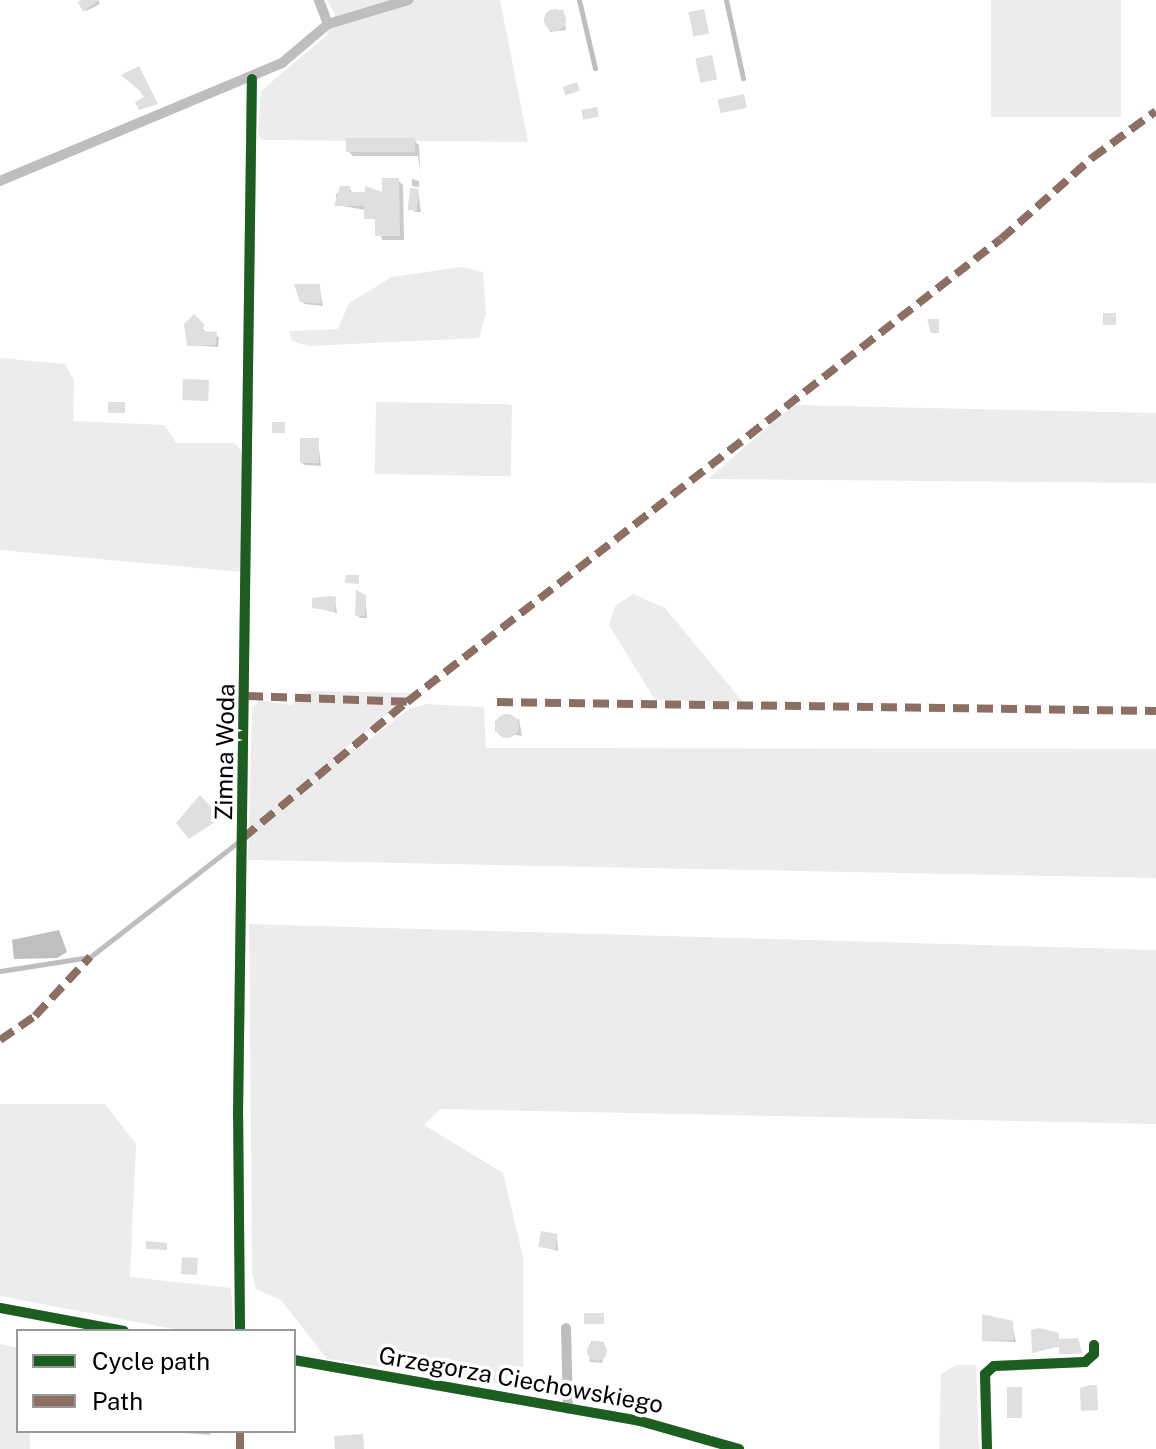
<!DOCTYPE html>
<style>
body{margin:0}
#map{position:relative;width:1156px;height:1449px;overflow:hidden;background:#fff;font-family:"Public Sans",sans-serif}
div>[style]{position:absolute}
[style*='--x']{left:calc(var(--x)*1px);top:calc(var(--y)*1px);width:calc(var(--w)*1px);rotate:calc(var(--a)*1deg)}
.green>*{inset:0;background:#ececec;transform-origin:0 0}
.water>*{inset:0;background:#bfbfbf}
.shadow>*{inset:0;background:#0003;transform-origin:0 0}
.building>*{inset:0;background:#dfdfdf;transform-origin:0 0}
.round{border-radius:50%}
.lane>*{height:5px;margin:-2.5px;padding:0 2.5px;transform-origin:2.5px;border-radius:2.5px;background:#bebebe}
.street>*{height:10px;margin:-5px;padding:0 5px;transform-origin:5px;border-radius:5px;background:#bebebe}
.quiet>*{height:8px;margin-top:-4px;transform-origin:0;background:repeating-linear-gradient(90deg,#8d6e63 0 16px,transparent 0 24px)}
.cycleway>*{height:10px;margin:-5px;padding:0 5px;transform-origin:5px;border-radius:5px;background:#1b5e20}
span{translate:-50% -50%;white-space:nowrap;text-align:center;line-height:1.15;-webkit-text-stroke:7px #fff;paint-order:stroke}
.street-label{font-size:24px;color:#000}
.legend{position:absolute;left:16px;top:1329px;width:280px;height:104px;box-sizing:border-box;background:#fff;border:2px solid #999;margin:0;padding:10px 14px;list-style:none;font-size:24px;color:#000}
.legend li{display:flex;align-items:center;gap:16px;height:40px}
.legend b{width:40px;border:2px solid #999}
</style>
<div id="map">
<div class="green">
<i style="clip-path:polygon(327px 0,500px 0,528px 142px,263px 140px,258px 134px,261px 91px,327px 35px,335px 14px)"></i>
<i style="left:991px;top:0;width:130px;height:117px"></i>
<i style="clip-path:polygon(461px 267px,483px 272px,486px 313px,479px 338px,308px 346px,292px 341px,289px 331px,338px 329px,349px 303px,392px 277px)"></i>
<i style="clip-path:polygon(0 358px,65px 364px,74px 380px,73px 421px,165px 425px,176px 443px,235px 443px,244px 455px,243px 572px,0 550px)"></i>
<i style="left:376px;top:402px;width:136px;height:72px;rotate:1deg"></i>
<i style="clip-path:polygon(793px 405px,1156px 413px,1156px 483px,708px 479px)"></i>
<i style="clip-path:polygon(633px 594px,665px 608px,743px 702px,655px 700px,609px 625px,615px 606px)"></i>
<i style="clip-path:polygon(306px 691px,414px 693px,344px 749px,357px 749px,409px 709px,426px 704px,484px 707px,486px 748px,1156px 749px,1156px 878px,248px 860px,252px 708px,260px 700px,292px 705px)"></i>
<i style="clip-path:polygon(249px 924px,1156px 950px,1156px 1124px,440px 1109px,424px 1125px,503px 1173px,523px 1257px,523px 1377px,511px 1385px,327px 1359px,281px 1300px,256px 1289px,252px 1273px)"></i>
<i style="clip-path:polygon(0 1104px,105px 1104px,136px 1144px,130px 1277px,231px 1288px,234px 1331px,184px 1331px,0 1296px)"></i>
<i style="clip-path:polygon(0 1344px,18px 1348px,18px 1431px,30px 1431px,30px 1449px,0 1449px)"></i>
<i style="clip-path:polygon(956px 1365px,976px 1365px,979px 1449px,939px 1449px,941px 1374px)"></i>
</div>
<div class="water">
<i style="clip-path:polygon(59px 930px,67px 952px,57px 958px,14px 959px,12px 940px)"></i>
</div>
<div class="shadow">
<i style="clip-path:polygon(98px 0,100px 4px,86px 11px,81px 2px)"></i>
<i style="clip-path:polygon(563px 10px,566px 30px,550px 32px,545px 14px)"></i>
<i style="clip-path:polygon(414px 140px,419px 145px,420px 172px,418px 156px,353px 156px,348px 151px)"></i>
<i style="clip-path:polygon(412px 179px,419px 181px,419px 187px,412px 186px)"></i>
<i style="clip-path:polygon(398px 180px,403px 185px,404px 240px,382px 240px,377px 219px,367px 219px,366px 210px,336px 205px,336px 194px,350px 188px,357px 206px,370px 194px,367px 188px,384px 194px)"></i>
<i style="clip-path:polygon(418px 191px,421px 212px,415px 212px,412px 209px)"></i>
<i style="clip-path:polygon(319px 286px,323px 306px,305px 304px,301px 301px)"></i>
<i style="clip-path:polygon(196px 320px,206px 333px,219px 337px,218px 347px,189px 345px)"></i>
<i style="clip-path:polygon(318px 440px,321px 466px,305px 465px,302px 463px)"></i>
<i style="clip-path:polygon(365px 597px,367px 618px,360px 618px,357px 615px)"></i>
<i style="clip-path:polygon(335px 599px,337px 613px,314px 607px)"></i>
<i style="clip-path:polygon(519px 719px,522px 736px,495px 731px,495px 721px)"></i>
<i style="clip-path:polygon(557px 1236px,558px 1251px,541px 1246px)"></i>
<i style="clip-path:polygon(1012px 1323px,1016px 1342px,984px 1341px)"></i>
<i style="clip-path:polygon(1058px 1335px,1059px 1341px,1077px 1340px,1082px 1353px,1062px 1354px,1061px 1346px,1034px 1352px)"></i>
<i style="left:591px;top:1341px;width:13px;height:21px;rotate:4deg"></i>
<i style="clip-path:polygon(179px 1431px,210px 1431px,211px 1435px,181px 1433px)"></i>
</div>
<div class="building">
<i style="clip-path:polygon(99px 0,83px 12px,78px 2px,81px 0)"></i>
<i class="round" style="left:544px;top:9px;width:22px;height:22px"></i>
<i style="left:704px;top:9px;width:25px;height:16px;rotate:78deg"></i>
<i style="left:712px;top:55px;width:25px;height:17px;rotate:78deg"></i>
<i style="clip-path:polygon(139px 66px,158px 104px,139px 110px,135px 102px,144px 97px,140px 91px,121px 75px)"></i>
<i style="left:577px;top:82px;width:9px;height:15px;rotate:72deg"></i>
<i style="left:744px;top:94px;width:14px;height:27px;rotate:78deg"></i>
<i style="left:597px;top:107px;width:10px;height:16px;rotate:79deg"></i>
<i style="left:346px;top:138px;width:69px;height:14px"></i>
<i style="clip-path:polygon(382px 178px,399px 178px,400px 236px,375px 236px,375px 219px,364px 219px,364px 206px,334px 206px,340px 186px,350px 186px,350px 192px,365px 192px,365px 186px,382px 192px)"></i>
<i style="left:410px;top:188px;width:9px;height:22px;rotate:6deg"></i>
<i style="clip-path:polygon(294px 284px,320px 284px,321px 304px,300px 302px)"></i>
<i style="left:1103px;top:313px;width:13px;height:12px"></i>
<i style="clip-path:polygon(194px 314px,205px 325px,201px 331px,217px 332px,216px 345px,187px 346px,184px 324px)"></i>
<i style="clip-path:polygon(927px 319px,939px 319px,939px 333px,931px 333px)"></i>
<i style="left:183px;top:379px;width:26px;height:21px;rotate:2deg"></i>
<i style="left:108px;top:402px;width:17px;height:11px"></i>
<i style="left:272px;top:422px;width:13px;height:11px"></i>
<i style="left:300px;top:438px;width:19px;height:25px"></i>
<i style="clip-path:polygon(346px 575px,359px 575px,359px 584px,345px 583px)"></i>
<i style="clip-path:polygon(356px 590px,366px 595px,365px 616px,355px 616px)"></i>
<i style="clip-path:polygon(330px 596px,336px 597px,335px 611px,312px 608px,312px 598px)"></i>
<i class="round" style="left:495px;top:714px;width:24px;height:24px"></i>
<i style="clip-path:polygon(200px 795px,221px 818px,189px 839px,176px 823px)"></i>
<i style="left:541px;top:1231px;width:17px;height:16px;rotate:10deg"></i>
<i style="clip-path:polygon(146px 1241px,167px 1243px,167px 1250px,146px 1249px)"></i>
<i style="left:182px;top:1257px;width:16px;height:17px;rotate:4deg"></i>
<i style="left:584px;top:1313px;width:20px;height:11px"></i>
<i style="clip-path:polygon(982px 1314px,1013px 1321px,1014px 1340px,982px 1341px)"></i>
<i style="clip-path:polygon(1040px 1328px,1059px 1333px,1059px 1339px,1078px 1338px,1082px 1353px,1059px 1354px,1059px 1346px,1032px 1353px,1031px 1330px)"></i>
<i class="round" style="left:587px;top:1341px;width:20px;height:20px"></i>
<i style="clip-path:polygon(1090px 1385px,1097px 1385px,1098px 1410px,1081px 1411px,1080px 1388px)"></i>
<i style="left:1007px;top:1387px;width:15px;height:31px"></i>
<i style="left:363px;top:1434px;width:15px;height:29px;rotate:86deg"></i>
</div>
<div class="lane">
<i style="--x:579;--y:0;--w:70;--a:76.8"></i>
<i style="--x:726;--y:0;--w:80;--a:77.7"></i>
<i style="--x:0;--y:971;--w:91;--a:-8.8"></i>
<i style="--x:90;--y:957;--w:192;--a:-37.8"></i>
</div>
<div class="street">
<i style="--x:328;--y:24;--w:84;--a:-16.7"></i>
<i style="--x:0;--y:181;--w:306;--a:-22.7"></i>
<i style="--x:282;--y:63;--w:60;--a:-40.3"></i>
<i style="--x:328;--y:24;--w:26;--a:-111"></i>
<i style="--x:0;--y:1308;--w:126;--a:10.5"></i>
<i style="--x:566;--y:1328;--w:81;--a:88.6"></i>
<i style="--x:240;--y:1331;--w:216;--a:-90.5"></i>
<i style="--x:238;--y:1115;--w:1036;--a:-89.23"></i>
<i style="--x:294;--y:1360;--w:351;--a:10"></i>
<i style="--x:640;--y:1421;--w:103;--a:15.8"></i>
<i style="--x:987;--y:1449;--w:75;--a:-91.5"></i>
<i style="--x:985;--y:1374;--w:12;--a:-42"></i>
<i style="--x:994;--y:1366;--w:91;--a:-2.5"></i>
<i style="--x:1085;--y:1362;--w:12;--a:-42"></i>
<i style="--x:1094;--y:1354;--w:9;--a:-90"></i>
</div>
<div class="quiet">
<i style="--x:247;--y:696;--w:160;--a:2.1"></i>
<i style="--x:407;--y:702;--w:753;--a:-37.94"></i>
<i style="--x:1001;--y:239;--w:122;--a:-41.7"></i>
<i style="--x:1092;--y:158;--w:79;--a:-36.3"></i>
<i style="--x:497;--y:702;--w:659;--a:0.78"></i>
<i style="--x:243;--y:838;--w:213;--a:-39.7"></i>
<i style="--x:0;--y:1040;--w:42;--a:-34.4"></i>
<i style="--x:35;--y:1016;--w:81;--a:-47"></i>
<i style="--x:240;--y:1449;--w:18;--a:-90"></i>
</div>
<div class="cycleway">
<i style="--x:0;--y:1308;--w:126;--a:10.5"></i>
<i style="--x:240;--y:1331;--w:216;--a:-90.5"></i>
<i style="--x:238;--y:1115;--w:1036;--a:-89.23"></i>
<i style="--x:294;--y:1360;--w:351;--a:10"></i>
<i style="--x:640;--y:1421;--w:103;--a:15.8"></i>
<i style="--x:987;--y:1449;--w:75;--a:-91.5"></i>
<i style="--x:985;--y:1374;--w:12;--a:-42"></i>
<i style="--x:994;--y:1366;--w:91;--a:-2.5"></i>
<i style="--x:1085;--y:1362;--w:12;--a:-42"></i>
<i style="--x:1094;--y:1354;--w:9;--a:-90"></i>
</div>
<div class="street-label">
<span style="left:225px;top:752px;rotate:-89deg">Zimna Woda</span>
<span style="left:521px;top:1380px;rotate:10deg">Grzegorza Ciechowskiego</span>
</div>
<ul class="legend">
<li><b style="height:10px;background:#1b5e20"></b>Cycle path</li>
<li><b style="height:10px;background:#8d6e63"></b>Path</li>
</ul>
</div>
